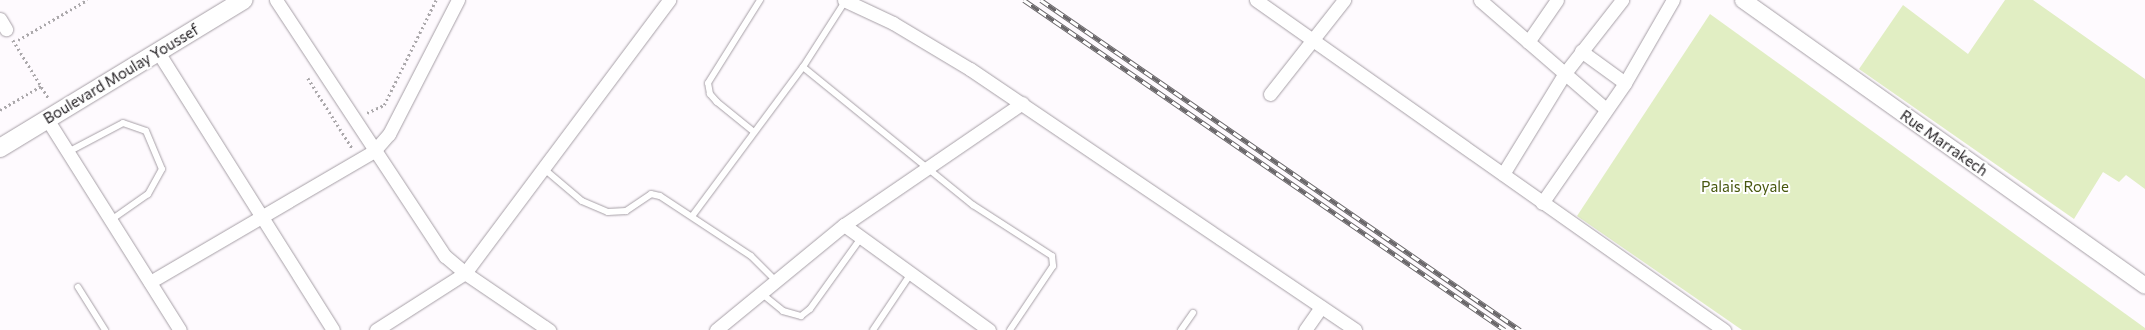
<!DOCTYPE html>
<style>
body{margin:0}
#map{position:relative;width:2145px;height:330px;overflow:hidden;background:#fefafe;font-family:Commissioner,sans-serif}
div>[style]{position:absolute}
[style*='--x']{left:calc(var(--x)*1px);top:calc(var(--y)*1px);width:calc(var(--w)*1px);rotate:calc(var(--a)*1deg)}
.green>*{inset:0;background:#e1eec3}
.path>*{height:2.5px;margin-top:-1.25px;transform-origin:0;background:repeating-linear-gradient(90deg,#aba8ab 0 2px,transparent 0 5px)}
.roads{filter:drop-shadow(0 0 1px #a69fa6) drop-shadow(0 0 1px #a69fa6)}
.service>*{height:6px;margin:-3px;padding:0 3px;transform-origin:3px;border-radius:3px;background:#fff}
.minor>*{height:13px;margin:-6.5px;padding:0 6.5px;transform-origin:6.5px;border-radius:6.5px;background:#fff}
.tertiary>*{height:16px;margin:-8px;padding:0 8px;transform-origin:8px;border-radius:8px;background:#fff}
.secondary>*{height:18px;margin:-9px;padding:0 9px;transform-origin:9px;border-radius:9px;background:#fff}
.rail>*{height:4.5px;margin-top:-2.25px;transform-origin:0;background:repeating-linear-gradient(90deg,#fff 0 9px,#696669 0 18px);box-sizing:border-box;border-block:1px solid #696669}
span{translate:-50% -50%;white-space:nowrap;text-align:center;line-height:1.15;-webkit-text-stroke:4px #fff;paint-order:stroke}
.street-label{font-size:15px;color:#211e21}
.park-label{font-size:15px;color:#47570e}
</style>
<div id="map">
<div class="green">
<i style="clip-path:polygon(2005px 0,2033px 0,2145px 79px,2145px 189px,2126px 175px,2119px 182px,2103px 172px,2074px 219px,1859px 69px,1903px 5px,1968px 54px)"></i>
<i style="clip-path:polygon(1710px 14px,2145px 328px,2145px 330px,1742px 330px,1577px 216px)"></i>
</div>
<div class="path">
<i style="--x:13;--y:40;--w:69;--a:58.6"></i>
<i style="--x:18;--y:40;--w:80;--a:-30.1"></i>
<i style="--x:308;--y:78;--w:83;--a:57.8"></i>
<i style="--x:0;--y:110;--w:48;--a:-30.3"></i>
<i style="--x:367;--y:113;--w:19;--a:-25"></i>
<i style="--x:384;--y:105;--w:117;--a:-63.7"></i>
</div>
<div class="roads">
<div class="service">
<i style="--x:803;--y:67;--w:219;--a:39.1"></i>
<i style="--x:973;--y:205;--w:94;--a:32.8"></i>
<i style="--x:1052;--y:256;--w:10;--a:84"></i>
<i style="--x:1053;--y:266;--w:77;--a:123.9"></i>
<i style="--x:754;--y:132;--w:48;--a:-141"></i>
<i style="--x:717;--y:102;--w:11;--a:-131"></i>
<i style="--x:710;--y:94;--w:11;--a:-100"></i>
<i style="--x:708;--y:83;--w:98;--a:-57.9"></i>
<i style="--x:68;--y:152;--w:62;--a:-27.8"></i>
<i style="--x:123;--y:123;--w:24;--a:19"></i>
<i style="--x:146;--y:131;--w:41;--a:67.2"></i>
<i style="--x:162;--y:169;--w:29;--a:119"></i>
<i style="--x:148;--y:194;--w:45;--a:144.9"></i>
<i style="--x:543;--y:168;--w:51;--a:40.2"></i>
<i style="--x:582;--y:201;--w:28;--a:23"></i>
<i style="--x:608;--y:212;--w:18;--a:-3"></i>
<i style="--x:626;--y:211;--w:30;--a:-34"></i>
<i style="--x:651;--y:194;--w:9;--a:13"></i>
<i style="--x:660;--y:196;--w:109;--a:33.4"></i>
<i style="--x:751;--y:256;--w:35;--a:45"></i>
<i style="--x:693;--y:215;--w:184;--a:-53.4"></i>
<i style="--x:803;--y:67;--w:80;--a:-57.3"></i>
<i style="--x:78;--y:287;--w:51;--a:57.9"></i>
<i style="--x:761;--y:293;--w:28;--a:39"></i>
<i style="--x:783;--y:311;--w:19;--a:16"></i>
<i style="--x:801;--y:316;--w:11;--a:-38"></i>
<i style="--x:810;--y:309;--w:87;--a:-54.3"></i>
<i style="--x:873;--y:330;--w:66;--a:-56.1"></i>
<i style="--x:1181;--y:330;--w:21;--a:-55"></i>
</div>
<div class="minor">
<i style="--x:276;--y:0;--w:307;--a:56.6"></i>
<i style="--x:445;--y:256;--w:26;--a:40"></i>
<i style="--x:465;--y:273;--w:341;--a:-53.2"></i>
<i style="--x:844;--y:0;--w:54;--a:25.1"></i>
<i style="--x:893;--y:23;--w:90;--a:30.9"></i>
<i style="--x:970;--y:69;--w:465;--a:34.1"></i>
<i style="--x:1256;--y:0;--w:573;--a:35.19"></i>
<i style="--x:1480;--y:0;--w:167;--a:40.9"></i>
<i style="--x:0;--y:19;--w:12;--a:59"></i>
<i style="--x:1528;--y:42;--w:51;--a:-55.4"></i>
<i style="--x:1581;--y:51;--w:54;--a:36"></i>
<i style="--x:158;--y:52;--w:328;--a:57.8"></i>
<i style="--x:1270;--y:94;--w:120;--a:-51.8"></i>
<i style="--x:47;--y:119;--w:249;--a:57.8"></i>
<i style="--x:1503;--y:174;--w:119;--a:-58.5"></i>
<i style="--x:1565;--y:73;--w:93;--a:-52"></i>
<i style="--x:1542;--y:203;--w:146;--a:-55.3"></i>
<i style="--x:1625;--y:83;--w:96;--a:-60"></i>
<i style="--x:844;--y:225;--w:179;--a:35.9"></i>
<i style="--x:150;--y:282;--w:259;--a:-30.3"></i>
<i style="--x:374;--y:151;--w:23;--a:-49"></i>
<i style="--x:389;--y:134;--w:151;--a:-62.8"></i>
<i style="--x:376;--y:330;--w:106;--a:-32.6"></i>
<i style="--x:465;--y:273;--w:102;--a:34.2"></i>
<i style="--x:716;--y:330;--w:166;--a:-39.4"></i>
<i style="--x:844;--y:225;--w:216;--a:-34.4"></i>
<i style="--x:1305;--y:330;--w:28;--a:-55"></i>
</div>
<div class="tertiary">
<i style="--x:1743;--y:0;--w:493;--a:35.4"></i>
</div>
<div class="secondary">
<i style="--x:0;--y:148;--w:285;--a:-31.3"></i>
</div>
</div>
<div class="rail">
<i style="--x:1024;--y:0;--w:583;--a:34.45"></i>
<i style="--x:1041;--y:0;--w:582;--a:34.56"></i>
</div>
<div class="street-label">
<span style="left:121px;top:74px;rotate:-31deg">Boulevard Moulay Youssef</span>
<span style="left:1944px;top:143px;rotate:35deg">Rue Marrakech</span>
</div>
<div class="park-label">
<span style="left:1745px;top:187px">Palais Royale</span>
</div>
</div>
